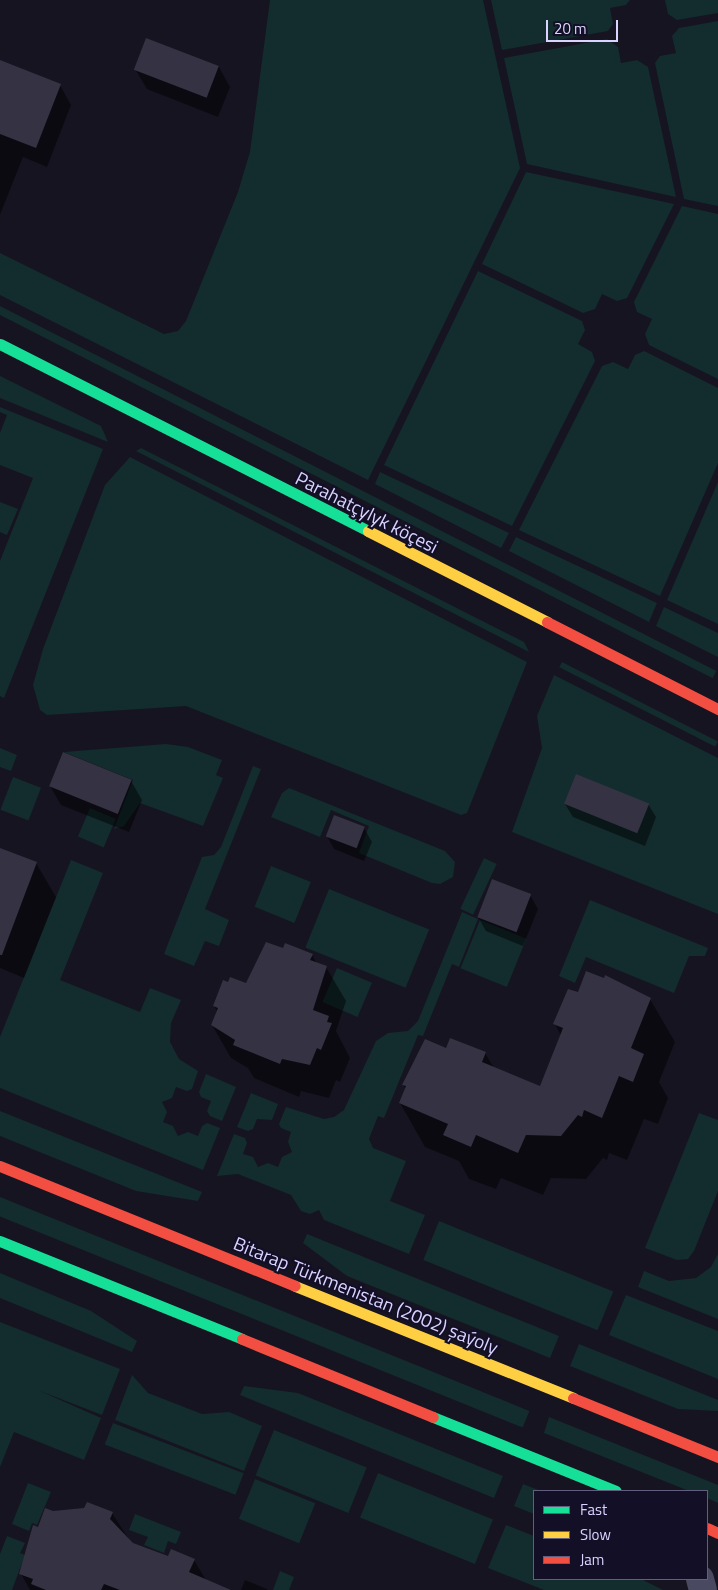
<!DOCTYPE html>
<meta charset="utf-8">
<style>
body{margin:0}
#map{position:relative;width:718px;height:1590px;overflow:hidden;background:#161421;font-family:"Titillium Web",sans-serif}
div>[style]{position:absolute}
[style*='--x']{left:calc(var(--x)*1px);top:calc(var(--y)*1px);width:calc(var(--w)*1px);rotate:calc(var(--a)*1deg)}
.green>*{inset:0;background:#132c2d;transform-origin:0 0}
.shadow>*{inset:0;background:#0007}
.building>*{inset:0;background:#343243;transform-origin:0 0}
.street>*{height:28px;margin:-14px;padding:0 14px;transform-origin:14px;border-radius:14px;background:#4a4962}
.fast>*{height:11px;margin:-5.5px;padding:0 5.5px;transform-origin:5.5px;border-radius:5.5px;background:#16e098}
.slow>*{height:11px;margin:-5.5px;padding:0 5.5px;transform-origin:5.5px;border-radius:5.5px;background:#ffcf43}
.jam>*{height:11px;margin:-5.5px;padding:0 5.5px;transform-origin:5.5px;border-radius:5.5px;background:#f24e42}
span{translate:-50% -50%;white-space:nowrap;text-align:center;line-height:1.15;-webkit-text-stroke:4.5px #130f26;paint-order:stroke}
.street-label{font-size:19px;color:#d9d4ff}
.legend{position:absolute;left:533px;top:1490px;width:175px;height:90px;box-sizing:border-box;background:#130f26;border:1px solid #625e7d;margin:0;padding:6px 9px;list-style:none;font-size:15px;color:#d9d4ff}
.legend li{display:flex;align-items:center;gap:10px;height:25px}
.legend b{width:25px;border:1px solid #625e7d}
.scale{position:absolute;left:546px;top:20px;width:72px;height:22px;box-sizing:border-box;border:2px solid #d9d4ff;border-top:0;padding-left:6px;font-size:15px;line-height:18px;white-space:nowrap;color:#d9d4ff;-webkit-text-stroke:4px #130f26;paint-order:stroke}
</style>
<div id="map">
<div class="green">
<i style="clip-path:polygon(270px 0,483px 0,520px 168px,368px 480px,0 295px,0 253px,164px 334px,178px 331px,186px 321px,238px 192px,250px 152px)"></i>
<i style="clip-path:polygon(491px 0,630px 0,626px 5px,610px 8px,613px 24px,608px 31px,502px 50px)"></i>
<i style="clip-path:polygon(665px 0,718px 0,718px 13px,677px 20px,668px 14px)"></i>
<i style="clip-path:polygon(718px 21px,718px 206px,684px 199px,655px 63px,660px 56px,676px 53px,672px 36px,679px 28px)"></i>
<i style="clip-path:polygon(607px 39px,618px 47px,621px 63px,637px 60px,648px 67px,676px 197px,527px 164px,504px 58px)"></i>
<i style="clip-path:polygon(526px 172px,674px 204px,627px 298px,617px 301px,602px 294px,595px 309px,583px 313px,482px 264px)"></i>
<i style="clip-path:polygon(682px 206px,718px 214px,718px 379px,649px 345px,645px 334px,652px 319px,637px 312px,634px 302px)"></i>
<i style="clip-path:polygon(478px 271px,582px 321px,585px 330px,578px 344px,592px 352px,595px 361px,512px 526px,384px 465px)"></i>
<i style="left:0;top:306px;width:804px;height:8px;rotate:27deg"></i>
<i style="clip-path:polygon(644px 351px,718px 388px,718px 463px,660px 596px,519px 530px,602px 366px,613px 362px,628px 369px,635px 355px)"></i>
<i style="clip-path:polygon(0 376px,101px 426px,108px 442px,0 398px)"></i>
<i style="clip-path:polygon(0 407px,103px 449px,4px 698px,0 696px,0 561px,33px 478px,0 465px,0 433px,7px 415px,0 412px)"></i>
<i style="clip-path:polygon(141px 448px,524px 642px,529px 652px,136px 451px)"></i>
<i style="clip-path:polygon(130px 457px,527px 662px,467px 813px,461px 815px,186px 706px,47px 715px,40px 710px,33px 685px,43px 649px,105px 485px)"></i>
<i style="clip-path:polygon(380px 472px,509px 533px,501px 548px,375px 484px)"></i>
<i style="clip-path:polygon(718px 482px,718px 624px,667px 600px)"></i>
<i style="clip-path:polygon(0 502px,18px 509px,7px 535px,0 532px)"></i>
<i style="clip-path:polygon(516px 537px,657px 603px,649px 622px,509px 551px)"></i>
<i style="clip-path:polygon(664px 607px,718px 633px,718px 657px,656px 626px)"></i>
<i style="left:562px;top:662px;width:175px;height:6px;rotate:27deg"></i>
<i style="clip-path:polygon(554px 675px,718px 758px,718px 914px,512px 832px,542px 748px,537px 716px)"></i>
<i style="clip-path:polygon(166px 744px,188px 747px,222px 760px,216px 775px,223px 778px,203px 826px,140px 803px,124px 826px,114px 829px,133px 780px,64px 752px)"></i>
<i style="clip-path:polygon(0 748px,17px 755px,11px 771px,0 767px)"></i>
<i style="clip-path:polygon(253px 766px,261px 769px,205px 909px,229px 920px,219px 946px,205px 941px,194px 966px,164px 954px,202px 857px,214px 855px,221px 847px)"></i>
<i style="left:13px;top:777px;width:30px;height:35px;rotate:21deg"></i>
<i style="clip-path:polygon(289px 788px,445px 851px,455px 862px,453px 877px,440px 884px,432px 883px,359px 853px,369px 826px,331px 810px,320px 837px,271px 817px,282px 793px)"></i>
<i style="left:90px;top:808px;width:28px;height:31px;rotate:23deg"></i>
<i style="left:484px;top:858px;width:14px;height:56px;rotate:25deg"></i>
<i style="clip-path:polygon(71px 860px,103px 873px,60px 980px,140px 1012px,150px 988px,181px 1000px,171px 1023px,170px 1042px,179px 1059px,198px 1071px,192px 1089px,187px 1091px,176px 1087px,172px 1098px,162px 1102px,167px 1112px,163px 1122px,173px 1126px,178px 1136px,188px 1132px,198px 1136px,202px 1126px,207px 1123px,220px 1128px,203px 1170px,0 1088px,0 1037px)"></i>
<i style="left:271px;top:866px;width:43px;height:44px;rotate:22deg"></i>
<i style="left:329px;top:889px;width:108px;height:63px;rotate:22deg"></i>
<i style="clip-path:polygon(590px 900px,708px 948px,705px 956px,689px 956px,674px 993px,586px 957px,575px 983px,559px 976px)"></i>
<i style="clip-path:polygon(462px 912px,478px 919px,459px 967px,452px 964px,423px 1036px,418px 1035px,384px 1118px,378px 1116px,369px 1139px,373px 1148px,406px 1161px,390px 1201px,425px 1215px,409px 1254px,324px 1220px,319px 1210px,310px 1214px,301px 1211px,291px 1195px,238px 1174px,217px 1176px,234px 1134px,245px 1138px,247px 1143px,243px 1154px,253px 1157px,258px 1167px,268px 1163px,278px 1167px,282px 1157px,292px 1152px,288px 1142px,291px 1132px,281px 1128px,279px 1124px,286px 1107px,324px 1119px,334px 1117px,344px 1110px,376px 1041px,388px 1033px,408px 1031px,418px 1021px)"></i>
<i style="left:480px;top:920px;width:50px;height:52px;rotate:22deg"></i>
<i style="left:337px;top:968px;width:38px;height:37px;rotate:23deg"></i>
<i style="clip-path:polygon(206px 1074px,236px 1087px,222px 1121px,210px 1116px,207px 1111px,211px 1101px,201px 1097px,199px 1092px)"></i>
<i style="clip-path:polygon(251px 1093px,278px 1104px,272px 1120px,257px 1119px,253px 1129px,248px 1131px,237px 1127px)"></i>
<i style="clip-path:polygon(0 1111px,202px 1192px,198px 1201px,136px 1191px,0 1136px)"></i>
<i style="clip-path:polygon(699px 1113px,718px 1120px,718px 1191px,694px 1251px,688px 1259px,677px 1260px,645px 1248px)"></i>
<i style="left:0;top:1197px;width:571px;height:18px;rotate:22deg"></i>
<i style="left:439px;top:1221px;width:188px;height:42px;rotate:22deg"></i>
<i style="clip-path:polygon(307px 1234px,559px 1336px,550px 1358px,347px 1276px,303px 1243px)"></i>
<i style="clip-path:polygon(718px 1254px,718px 1319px,638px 1287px,644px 1271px,669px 1281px,696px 1278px,711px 1267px)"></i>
<i style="clip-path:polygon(0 1273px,91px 1311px,137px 1341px,132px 1352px,0 1298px)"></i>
<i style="clip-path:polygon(626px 1295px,718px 1331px,718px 1379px,609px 1335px)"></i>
<i style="clip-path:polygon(0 1322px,120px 1369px,102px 1415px,40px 1391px,101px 1418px,84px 1460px,14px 1432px,0 1467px)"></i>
<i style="clip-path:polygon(579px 1344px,718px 1400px,718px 1411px,678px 1409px,570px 1366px)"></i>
<i style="clip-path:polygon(132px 1375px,148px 1393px,202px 1414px,229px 1412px,262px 1426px,244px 1471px,115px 1420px)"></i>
<i style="clip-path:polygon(244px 1386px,298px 1393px,503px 1476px,494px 1498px,240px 1395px)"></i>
<i style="clip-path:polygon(549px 1417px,718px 1485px,718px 1503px,707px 1498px,707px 1491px,689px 1491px,544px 1433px)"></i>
<i style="left:113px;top:1423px;width:140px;height:23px;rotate:21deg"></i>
<i style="left:274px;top:1430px;width:100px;height:49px;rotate:22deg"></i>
<i style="left:378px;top:1473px;width:124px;height:48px;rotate:22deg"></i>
<i style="left:255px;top:1479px;width:65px;height:43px;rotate:22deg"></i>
<i style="clip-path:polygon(28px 1483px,51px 1492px,37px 1525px,32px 1523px,29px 1531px,12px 1524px)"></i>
<i style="clip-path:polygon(523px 1484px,541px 1491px,534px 1491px,534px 1514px,514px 1506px)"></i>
<i style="clip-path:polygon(135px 1514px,181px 1532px,176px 1544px,168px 1541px,164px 1553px,144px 1545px,148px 1537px,129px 1530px)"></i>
<i style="clip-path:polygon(506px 1525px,534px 1536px,534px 1579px,641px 1579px,663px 1590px,544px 1590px,488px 1568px)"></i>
<i style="clip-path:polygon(7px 1536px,25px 1543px,20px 1553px,25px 1555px,12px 1590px,0 1590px,0 1554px)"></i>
<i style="clip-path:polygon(280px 1571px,294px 1577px,289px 1590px,273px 1590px)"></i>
</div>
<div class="shadow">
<i style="clip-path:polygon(147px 39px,219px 67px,230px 87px,218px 117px,147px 89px,135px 69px)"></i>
<i style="clip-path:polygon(0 70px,60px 85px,71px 105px,47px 167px,23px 157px,0 215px)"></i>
<i style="clip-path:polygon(131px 781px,142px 800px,129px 832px,61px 805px,50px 786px)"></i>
<i style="clip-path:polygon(565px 804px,648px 804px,656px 817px,645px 846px,573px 817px)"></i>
<i style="clip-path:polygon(364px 828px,372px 842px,364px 861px,334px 849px,327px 836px)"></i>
<i style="clip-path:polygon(0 849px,36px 863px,56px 897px,24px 978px,0 968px)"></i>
<i style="clip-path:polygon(530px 895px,538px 909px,523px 946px,486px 931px,478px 917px)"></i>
<i style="clip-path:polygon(283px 950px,312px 955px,317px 964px,326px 967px,346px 1001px,336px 1031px,350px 1058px,340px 1082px,336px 1080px,329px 1098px,301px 1091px,299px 1097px,254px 1078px,248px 1068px,231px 1058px,212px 1025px,217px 1011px,214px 1006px,229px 983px,247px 985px)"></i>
<i style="clip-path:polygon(578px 994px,650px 999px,675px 1042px,659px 1082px,668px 1098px,658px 1124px,644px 1119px,627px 1160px,609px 1153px,607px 1160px,603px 1158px,586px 1179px,551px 1178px,543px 1195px,501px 1178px,496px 1189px,469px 1179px,459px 1161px,425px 1147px,400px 1103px,406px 1089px,403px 1085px,447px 1049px,485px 1053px,494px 1068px,540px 1088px,561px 1036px,555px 1024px)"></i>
<i style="clip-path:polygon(53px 1512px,112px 1513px,132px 1544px,169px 1558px,194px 1560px,206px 1580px,230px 1590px,30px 1590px,21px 1574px,39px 1528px)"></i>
<i style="clip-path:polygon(245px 1580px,267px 1589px,268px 1590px,241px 1590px)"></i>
</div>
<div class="building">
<i style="left:146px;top:38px;width:78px;height:34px;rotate:21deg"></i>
<i style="clip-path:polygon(0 60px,61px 84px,36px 148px,0 134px)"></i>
<i style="left:63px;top:752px;width:74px;height:37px;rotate:22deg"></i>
<i style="left:576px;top:774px;width:79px;height:32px;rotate:22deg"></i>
<i style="left:334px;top:815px;width:33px;height:23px;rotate:21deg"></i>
<i style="clip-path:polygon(0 848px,37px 862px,2px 955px,0 955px)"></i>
<i style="left:492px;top:879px;width:42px;height:41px;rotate:21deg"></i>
<i style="clip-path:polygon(266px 942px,283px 948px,285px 943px,313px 954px,310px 960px,327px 966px,313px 1010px,329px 1016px,327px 1022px,332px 1023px,321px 1050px,317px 1048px,310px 1065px,282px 1059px,280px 1064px,233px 1045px,235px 1040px,211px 1025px,218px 1008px,213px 1006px,223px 980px,228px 982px,230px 977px,246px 983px)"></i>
<i style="clip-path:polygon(586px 971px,604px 978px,605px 975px,651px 998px,631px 1048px,644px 1054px,633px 1082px,619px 1076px,602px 1118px,584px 1110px,582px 1117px,578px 1115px,561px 1136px,526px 1135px,518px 1153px,476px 1135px,471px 1147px,443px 1135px,448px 1124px,399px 1103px,406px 1086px,402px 1085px,425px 1039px,446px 1048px,450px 1038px,486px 1052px,482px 1062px,540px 1086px,563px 1028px,553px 1024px,568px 989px,578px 992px)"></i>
<i style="clip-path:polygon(87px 1502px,113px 1512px,110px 1519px,133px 1543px,168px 1556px,171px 1549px,195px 1559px,189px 1572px,231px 1590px,120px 1590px,104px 1584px,101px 1590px,46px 1590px,31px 1584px,33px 1579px,19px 1574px,33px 1525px,38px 1527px,45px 1508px,53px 1511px,84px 1508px)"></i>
</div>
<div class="street">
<i style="--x:700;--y:1579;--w:11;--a:75"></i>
</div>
<div class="fast">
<i style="--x:0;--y:344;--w:413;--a:26.9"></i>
<i style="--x:0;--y:1241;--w:261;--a:22"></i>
<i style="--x:433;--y:1417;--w:197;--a:22"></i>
</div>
<div class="slow">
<i style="--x:368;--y:531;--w:201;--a:26.9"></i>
<i style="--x:295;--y:1286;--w:300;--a:21.9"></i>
</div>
<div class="jam">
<i style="--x:547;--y:622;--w:192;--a:27"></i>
<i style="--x:0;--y:1166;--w:318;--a:22.1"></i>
<i style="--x:242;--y:1339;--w:206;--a:22.2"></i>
<i style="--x:573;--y:1398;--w:157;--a:22.1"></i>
<i style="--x:707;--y:1528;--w:12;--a:24"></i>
</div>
<div class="street-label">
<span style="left:367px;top:512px;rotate:27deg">Parahatçylyk köçesi</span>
<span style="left:366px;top:1295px;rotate:22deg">Bitarap Türkmenistan (2002) şaýoly</span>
</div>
<ul class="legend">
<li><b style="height:6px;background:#16e098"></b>Fast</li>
<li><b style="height:6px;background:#ffcf43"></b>Slow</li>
<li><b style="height:6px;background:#f24e42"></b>Jam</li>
</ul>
<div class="scale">20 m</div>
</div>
